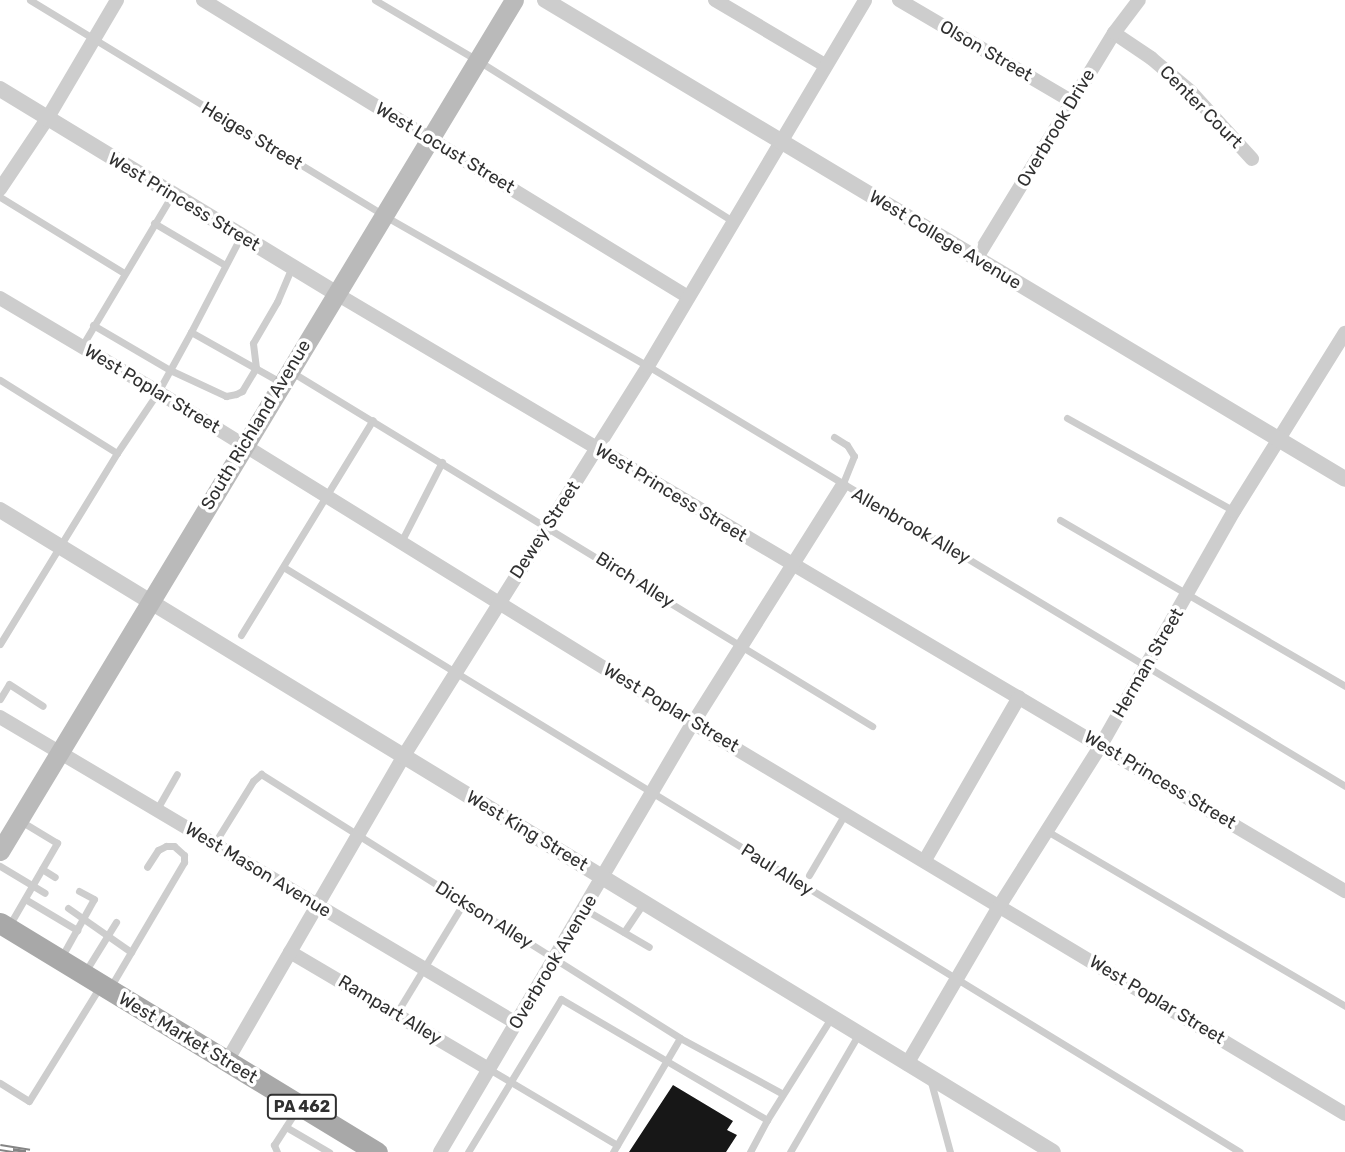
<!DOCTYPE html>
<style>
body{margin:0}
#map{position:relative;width:1345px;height:1152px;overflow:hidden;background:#fff;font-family:Rubik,sans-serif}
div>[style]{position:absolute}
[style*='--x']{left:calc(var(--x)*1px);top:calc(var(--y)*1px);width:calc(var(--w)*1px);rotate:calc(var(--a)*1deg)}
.building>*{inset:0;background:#171717}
.service>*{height:7px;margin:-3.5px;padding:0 3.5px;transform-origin:3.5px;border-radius:3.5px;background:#cdcdcd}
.minor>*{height:14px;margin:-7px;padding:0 7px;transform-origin:7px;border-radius:7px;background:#cdcdcd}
.tertiary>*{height:16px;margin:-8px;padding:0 8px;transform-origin:8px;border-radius:8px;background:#cdcdcd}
.secondary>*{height:19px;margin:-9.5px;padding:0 9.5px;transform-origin:9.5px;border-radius:9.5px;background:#bababa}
.primary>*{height:21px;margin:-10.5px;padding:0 10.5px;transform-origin:10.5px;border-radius:10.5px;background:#a8a8a8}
.rail>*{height:7px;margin-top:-3.5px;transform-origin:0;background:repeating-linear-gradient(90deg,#fff 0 13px,#858585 0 26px);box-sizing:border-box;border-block:2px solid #858585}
span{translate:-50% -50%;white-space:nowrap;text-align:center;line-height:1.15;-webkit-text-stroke:7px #fff;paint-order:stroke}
.shield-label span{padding:2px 5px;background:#fff;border:2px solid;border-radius:5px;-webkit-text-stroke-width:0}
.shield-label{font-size:16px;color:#303030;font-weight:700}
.street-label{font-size:18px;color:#303030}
</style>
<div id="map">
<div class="building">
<i style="clip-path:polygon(673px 1085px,733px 1121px,727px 1130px,737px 1135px,726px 1152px,629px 1152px)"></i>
</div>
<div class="service">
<i style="--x:30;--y:0;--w:413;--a:31.3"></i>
<i style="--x:383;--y:215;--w:305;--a:29.7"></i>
<i style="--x:648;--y:366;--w:814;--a:31.07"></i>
<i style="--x:375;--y:0;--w:118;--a:30.5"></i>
<i style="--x:477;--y:60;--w:302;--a:32.2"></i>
<i style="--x:0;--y:197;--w:145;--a:31.5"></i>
<i style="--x:154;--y:223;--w:82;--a:30.6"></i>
<i style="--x:93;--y:325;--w:89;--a:30.3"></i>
<i style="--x:170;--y:370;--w:62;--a:24.9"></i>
<i style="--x:226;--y:396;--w:10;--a:-11"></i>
<i style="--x:236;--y:394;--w:7;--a:-27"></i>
<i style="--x:242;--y:391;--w:27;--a:-59"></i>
<i style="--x:256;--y:368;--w:25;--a:-97"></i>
<i style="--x:253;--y:343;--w:48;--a:-59.7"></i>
<i style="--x:277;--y:302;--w:39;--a:-67"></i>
<i style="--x:191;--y:332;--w:108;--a:-62.5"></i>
<i style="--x:82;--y:346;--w:176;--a:-59.2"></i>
<i style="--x:290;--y:371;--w:682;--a:31.38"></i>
<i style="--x:0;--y:380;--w:138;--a:32"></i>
<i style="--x:1067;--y:418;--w:191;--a:29.1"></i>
<i style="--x:834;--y:437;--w:15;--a:32"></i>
<i style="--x:847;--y:445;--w:13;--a:58"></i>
<i style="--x:854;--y:456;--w:32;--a:112"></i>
<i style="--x:1060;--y:520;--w:330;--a:30.2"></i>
<i style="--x:401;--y:542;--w:90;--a:-62.9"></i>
<i style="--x:285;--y:568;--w:1119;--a:31.45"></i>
<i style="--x:241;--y:635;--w:252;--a:-58.5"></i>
<i style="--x:0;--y:644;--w:224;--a:-58.5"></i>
<i style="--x:117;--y:453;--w:73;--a:-56.1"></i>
<i style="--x:158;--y:392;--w:68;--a:-61.2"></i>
<i style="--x:191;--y:332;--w:102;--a:29.3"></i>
<i style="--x:0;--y:699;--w:17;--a:-59"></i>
<i style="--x:9;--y:684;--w:40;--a:32.9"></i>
<i style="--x:157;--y:809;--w:40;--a:-60.3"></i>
<i style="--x:1047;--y:831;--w:346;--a:30.4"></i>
<i style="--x:214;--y:844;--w:74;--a:-58.2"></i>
<i style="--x:253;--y:781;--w:11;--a:-41"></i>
<i style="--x:261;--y:774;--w:495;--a:32.2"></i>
<i style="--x:680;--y:1038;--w:117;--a:28.5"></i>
<i style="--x:0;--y:866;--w:52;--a:31"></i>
<i style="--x:42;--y:869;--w:15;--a:32"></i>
<i style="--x:809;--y:875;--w:71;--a:-59.5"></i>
<i style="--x:25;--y:899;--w:61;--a:30.8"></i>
<i style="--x:68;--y:908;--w:77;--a:34.9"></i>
<i style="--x:584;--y:909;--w:75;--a:30.3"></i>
<i style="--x:10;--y:924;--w:94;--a:-59.9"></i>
<i style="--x:57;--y:843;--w:44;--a:-148.8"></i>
<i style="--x:624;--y:932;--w:36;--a:-56"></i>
<i style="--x:62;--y:956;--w:65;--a:-60.7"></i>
<i style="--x:94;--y:899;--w:17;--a:-152"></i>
<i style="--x:85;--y:972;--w:59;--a:-58.2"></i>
<i style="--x:111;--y:986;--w:144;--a:-59.5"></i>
<i style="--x:184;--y:862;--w:7;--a:-90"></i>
<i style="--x:184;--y:855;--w:13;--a:-138"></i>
<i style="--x:174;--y:846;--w:8;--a:180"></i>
<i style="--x:166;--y:846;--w:9;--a:153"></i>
<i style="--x:158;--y:850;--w:20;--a:123"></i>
<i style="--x:396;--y:1014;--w:131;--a:-58.7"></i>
<i style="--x:489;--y:1069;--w:149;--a:30.7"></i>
<i style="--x:931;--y:1082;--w:73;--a:74.8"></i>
<i style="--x:0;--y:1083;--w:34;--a:32"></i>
<i style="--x:29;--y:1101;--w:133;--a:-58.2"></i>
<i style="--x:286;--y:1127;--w:50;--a:30.2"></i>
<i style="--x:277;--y:1152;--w:8;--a:-113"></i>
<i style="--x:274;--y:1145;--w:46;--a:-57.3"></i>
<i style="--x:468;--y:1152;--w:179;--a:-58.7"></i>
<i style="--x:561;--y:999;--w:239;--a:30.4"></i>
<i style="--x:767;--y:1120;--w:120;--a:-57.9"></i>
<i style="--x:613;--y:1152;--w:132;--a:-59.6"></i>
<i style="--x:750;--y:1152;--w:36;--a:-62"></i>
<i style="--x:790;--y:1152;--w:135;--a:-59.8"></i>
</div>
<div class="minor">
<i style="--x:203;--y:0;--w:569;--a:31.48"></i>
<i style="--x:715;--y:0;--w:128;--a:30.6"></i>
<i style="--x:899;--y:0;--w:202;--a:30.4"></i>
<i style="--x:1114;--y:33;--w:45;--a:34"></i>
<i style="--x:1151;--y:58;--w:51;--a:40.2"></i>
<i style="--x:1190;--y:91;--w:92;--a:47.6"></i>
<i style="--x:0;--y:189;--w:84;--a:-56.1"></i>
<i style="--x:47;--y:119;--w:138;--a:-59.5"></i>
<i style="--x:976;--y:259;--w:265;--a:-58.6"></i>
<i style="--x:1114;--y:33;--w:41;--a:-52.9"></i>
<i style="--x:335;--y:293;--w:1174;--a:30.63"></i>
<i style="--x:0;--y:298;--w:184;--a:30.7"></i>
<i style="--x:158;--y:392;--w:629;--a:31.74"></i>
<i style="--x:693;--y:723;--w:760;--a:30.95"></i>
<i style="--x:0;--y:717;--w:600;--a:30.67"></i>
<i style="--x:925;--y:860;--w:188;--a:-60"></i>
<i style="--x:290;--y:952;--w:231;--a:30.5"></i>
<i style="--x:227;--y:1061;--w:351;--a:-59.9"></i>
<i style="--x:403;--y:757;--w:461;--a:-57.9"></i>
<i style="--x:648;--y:366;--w:425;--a:-59.3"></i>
<i style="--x:907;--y:1064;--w:184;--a:-59.7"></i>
<i style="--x:1000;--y:905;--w:189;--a:-57.7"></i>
<i style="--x:1101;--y:745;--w:269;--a:-60.4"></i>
<i style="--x:1234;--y:511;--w:210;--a:-58.1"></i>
<i style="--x:440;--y:1152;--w:498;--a:-59.5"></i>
<i style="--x:693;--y:723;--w:280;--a:-57.8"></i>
</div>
<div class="tertiary">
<i style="--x:545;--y:0;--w:932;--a:30.91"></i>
<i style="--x:0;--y:89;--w:392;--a:31.3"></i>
<i style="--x:0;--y:510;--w:1233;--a:31.37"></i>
</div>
<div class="secondary">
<i style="--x:0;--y:851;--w:994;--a:-58.87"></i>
</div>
<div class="primary">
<i style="--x:0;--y:923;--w:441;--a:31.3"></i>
</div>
<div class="rail">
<i style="--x:0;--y:1147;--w:30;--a:9"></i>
</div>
<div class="shield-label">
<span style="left:302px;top:1107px">PA 462</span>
</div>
<div class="street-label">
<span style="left:986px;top:51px;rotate:30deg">Olson Street</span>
<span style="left:1201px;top:107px;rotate:45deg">Center Court</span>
<span style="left:1056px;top:128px;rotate:-59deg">Overbrook Drive</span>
<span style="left:252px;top:136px;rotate:31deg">Heiges Street</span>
<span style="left:445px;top:148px;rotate:31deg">West Locust Street</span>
<span style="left:184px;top:202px;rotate:31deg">West Princess Street</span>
<span style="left:945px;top:240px;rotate:31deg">West College Avenue</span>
<span style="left:152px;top:389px;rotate:31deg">West Poplar Street</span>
<span style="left:256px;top:425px;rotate:-59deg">South Richland Avenue</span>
<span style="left:671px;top:493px;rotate:31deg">West Princess Street</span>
<span style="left:911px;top:526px;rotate:30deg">Allenbrook Alley</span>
<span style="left:545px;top:530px;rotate:-57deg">Dewey Street</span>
<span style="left:635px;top:580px;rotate:32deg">Birch Alley</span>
<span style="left:1148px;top:663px;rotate:-60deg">Herman Street</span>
<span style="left:671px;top:708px;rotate:31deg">West Poplar Street</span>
<span style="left:1160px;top:780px;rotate:31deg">West Princess Street</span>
<span style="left:527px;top:831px;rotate:31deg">West King Street</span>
<span style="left:258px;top:870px;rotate:31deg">West Mason Avenue</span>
<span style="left:777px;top:870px;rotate:32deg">Paul Alley</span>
<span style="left:484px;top:915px;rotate:32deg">Dickson Alley</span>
<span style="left:553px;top:962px;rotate:-59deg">Overbrook Avenue</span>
<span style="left:1157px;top:1000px;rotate:31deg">West Poplar Street</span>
<span style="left:390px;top:1010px;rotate:31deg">Rampart Alley</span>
<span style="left:188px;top:1038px;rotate:31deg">West Market Street</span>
</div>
</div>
